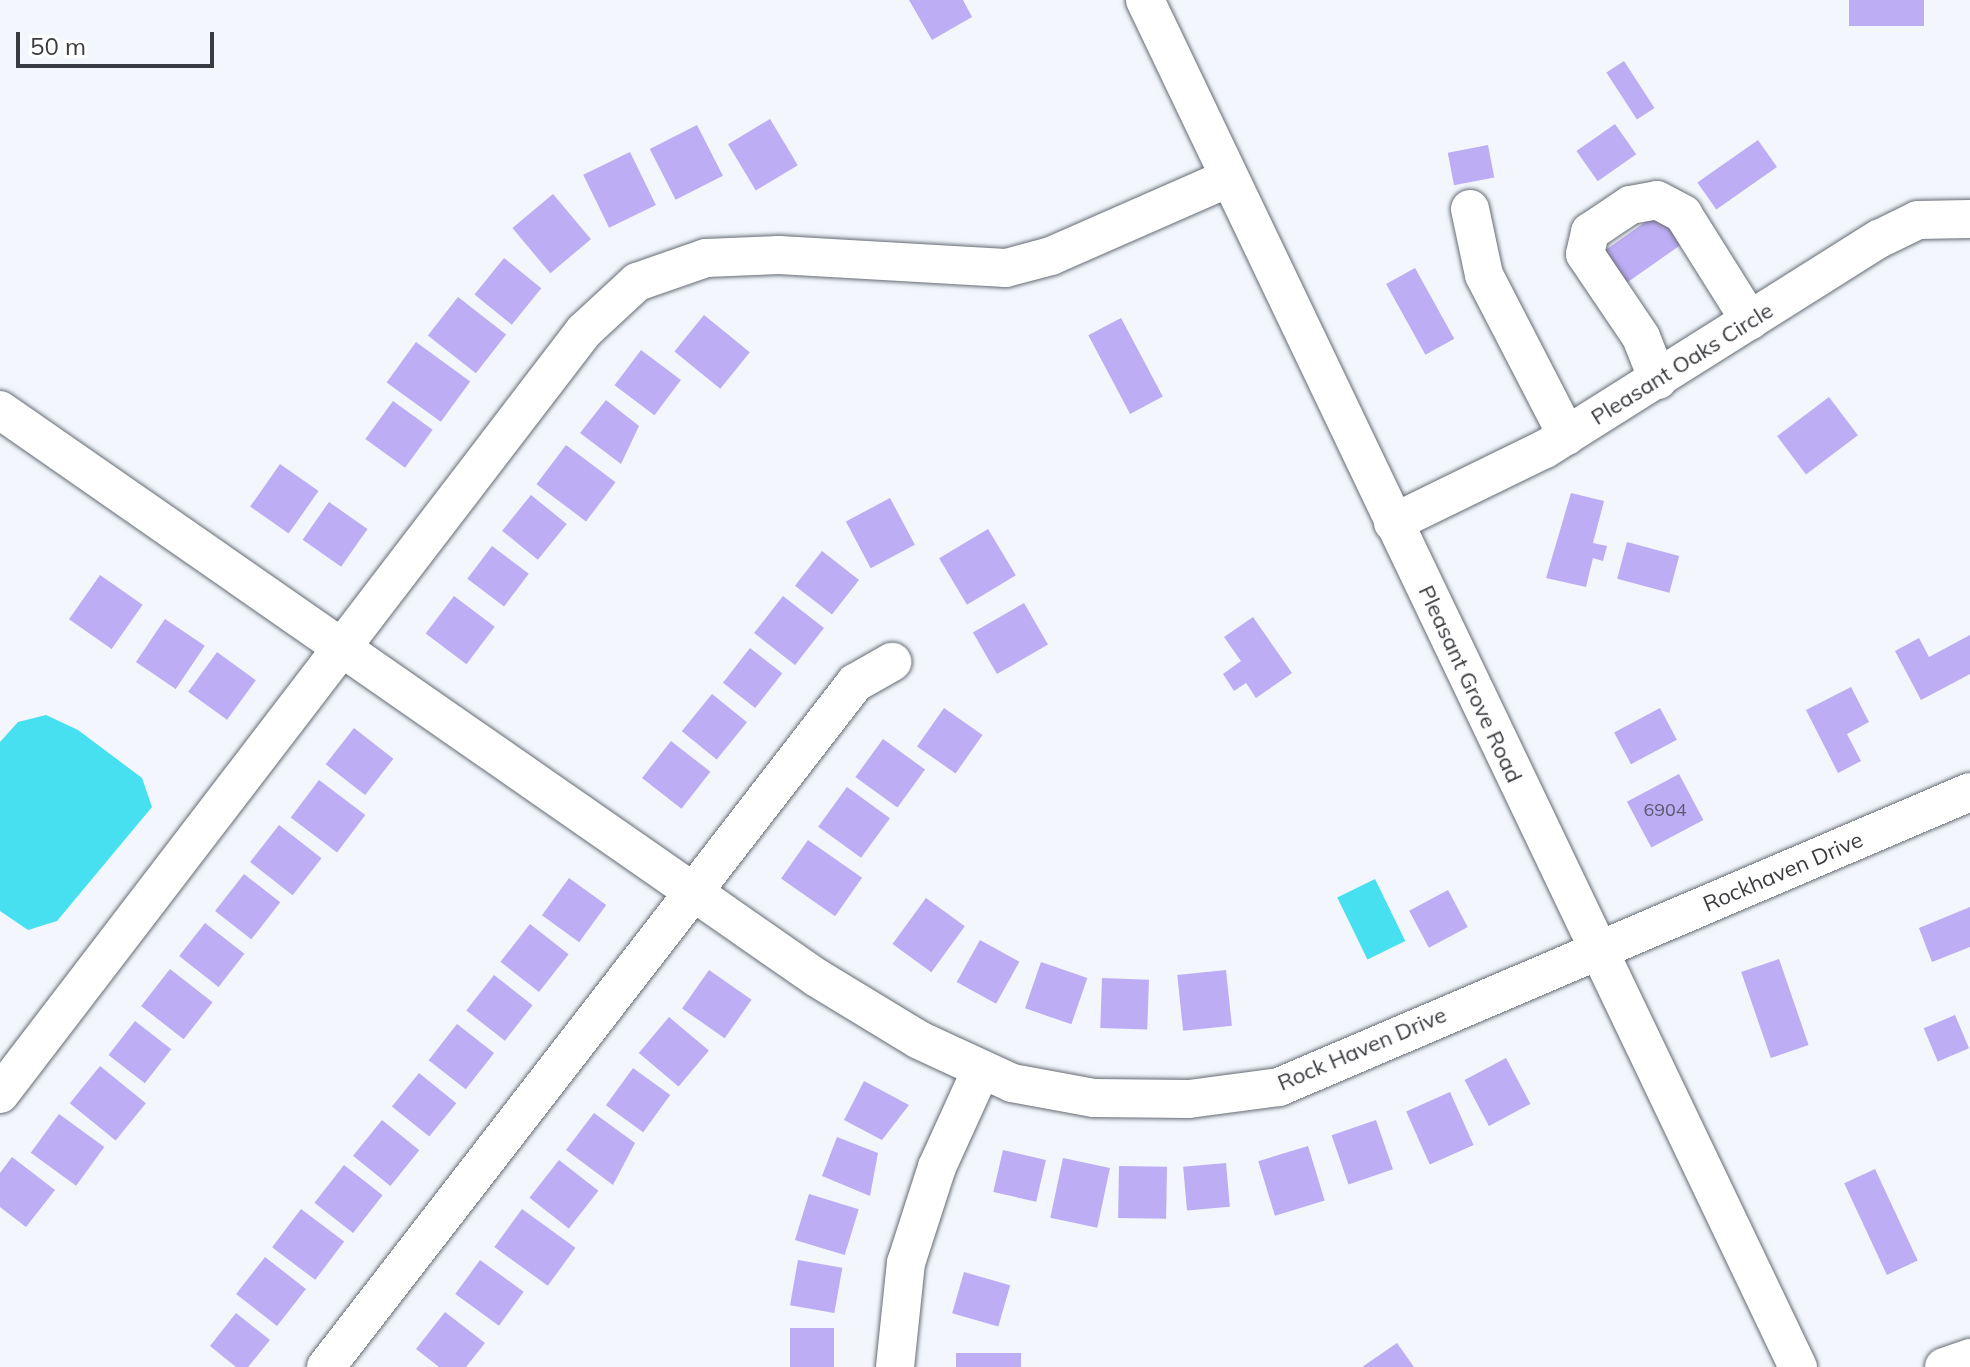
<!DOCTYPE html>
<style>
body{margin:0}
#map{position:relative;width:1970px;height:1367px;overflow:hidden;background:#f3f7fd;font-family:Mulish,sans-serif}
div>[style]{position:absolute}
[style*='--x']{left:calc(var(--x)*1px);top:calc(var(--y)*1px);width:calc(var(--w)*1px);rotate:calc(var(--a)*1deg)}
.water>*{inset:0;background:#46e0f0;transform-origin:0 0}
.building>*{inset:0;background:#bdadf4;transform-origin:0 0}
.roads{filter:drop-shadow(0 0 2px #666b74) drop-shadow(0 0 2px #666b74)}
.minor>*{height:38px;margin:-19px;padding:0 19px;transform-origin:19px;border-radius:19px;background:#fff}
span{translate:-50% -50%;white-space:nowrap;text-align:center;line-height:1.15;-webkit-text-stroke:6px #fff;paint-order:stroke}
.number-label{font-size:18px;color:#5a586d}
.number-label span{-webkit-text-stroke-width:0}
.street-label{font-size:22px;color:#393b40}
.scale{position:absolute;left:16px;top:32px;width:198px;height:36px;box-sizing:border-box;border:4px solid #393b40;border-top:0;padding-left:10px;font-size:24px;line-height:28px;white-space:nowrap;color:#393b40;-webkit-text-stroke:6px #fff;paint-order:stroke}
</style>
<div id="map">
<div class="water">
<i style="clip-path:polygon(46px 715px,78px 730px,142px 778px,152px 807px,57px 921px,28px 930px,0 911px,0 742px,18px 722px)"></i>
<i style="left:1375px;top:879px;width:69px;height:42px;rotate:64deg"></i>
</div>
<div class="building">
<i style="clip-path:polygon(909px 0,963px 0,972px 17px,932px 40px)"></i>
<i style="left:1849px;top:0;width:75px;height:26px"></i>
<i style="left:1624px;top:61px;width:56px;height:21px;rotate:57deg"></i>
<i style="left:770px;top:119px;width:54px;height:49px;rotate:59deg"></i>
<i style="left:1615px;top:124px;width:37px;height:47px;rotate:55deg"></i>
<i style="left:697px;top:125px;width:57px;height:53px;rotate:63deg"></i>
<i style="left:1758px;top:140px;width:33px;height:74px;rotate:55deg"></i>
<i style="left:1488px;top:145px;width:33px;height:41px;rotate:79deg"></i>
<i style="left:630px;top:152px;width:59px;height:52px;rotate:64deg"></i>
<i style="left:553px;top:194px;width:59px;height:53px;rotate:50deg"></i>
<i style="left:1664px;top:209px;width:39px;height:85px;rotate:55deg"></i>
<i style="left:504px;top:258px;width:48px;height:47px;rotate:39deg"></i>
<i style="left:1415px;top:268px;width:81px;height:33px;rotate:61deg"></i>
<i style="left:458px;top:297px;width:61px;height:49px;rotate:38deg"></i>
<i style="left:704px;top:315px;width:59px;height:47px;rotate:39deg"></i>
<i style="left:1121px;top:318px;width:89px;height:37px;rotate:62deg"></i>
<i style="left:416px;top:342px;width:67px;height:50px;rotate:36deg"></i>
<i style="left:641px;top:350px;width:50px;height:44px;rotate:37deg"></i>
<i style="left:1829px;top:397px;width:48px;height:65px;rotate:53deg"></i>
<i style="clip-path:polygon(606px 400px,639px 426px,621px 464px,580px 433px)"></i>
<i style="left:393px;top:401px;width:49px;height:47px;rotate:36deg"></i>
<i style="left:566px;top:445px;width:62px;height:49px;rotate:37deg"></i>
<i style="left:280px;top:464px;width:47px;height:52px;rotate:35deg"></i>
<i style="clip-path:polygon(1571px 493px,1604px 501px,1593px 543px,1607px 546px,1603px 561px,1593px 558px,1586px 587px,1546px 578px)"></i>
<i style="left:531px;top:495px;width:46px;height:46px;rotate:39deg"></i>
<i style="left:890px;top:498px;width:53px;height:50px;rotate:62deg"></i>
<i style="left:329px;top:502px;width:47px;height:46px;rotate:35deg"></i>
<i style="left:988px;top:529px;width:54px;height:57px;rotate:59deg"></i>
<i style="left:1627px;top:542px;width:54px;height:38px;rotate:15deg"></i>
<i style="left:492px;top:546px;width:46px;height:41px;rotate:37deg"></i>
<i style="left:822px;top:551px;width:47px;height:44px;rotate:38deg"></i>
<i style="left:100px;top:575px;width:52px;height:54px;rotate:35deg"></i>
<i style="left:454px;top:596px;width:51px;height:47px;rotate:37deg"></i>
<i style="left:783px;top:596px;width:52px;height:47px;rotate:38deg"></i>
<i style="left:1024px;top:603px;width:48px;height:59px;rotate:60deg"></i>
<i style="clip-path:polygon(1253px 617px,1292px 673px,1256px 698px,1246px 683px,1234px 691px,1223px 674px,1241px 661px,1224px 637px)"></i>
<i style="left:165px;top:619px;width:48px;height:52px;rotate:34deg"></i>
<i style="clip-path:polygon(1970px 635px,1970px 674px,1921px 700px,1895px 651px,1919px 638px,1929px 657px)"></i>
<i style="left:750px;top:648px;width:41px;height:44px;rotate:38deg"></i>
<i style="left:217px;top:652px;width:48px;height:49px;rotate:36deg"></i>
<i style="clip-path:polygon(1851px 687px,1869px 722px,1847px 734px,1861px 761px,1838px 773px,1806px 710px)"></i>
<i style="left:712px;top:694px;width:45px;height:48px;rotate:39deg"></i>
<i style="left:944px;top:708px;width:47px;height:47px;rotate:35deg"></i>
<i style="left:1660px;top:708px;width:36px;height:52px;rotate:62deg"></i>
<i style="left:354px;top:728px;width:50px;height:46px;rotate:38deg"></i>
<i style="left:883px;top:739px;width:52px;height:47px;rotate:36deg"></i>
<i style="left:671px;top:741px;width:50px;height:47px;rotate:38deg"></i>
<i style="left:1679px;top:774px;width:52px;height:59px;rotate:62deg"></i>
<i style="left:319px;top:780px;width:58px;height:47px;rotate:37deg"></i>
<i style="left:847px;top:787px;width:53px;height:49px;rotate:36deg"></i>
<i style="left:279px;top:825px;width:54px;height:47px;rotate:38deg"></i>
<i style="left:808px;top:840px;width:66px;height:47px;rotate:35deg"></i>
<i style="left:244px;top:874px;width:46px;height:47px;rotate:38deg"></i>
<i style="left:569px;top:878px;width:46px;height:46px;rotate:36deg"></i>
<i style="left:1448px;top:890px;width:42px;height:44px;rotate:62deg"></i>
<i style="left:926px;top:898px;width:48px;height:57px;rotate:36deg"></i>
<i style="clip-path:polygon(1970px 907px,1970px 947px,1932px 962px,1919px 928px)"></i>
<i style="left:205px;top:923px;width:50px;height:42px;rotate:38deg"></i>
<i style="left:530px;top:924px;width:49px;height:48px;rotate:38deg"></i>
<i style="left:980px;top:940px;width:45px;height:48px;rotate:29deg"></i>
<i style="left:1779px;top:959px;width:91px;height:40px;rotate:71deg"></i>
<i style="left:1041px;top:962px;width:49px;height:49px;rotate:19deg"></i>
<i style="left:170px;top:969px;width:54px;height:47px;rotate:38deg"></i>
<i style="left:709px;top:970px;width:52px;height:47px;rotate:35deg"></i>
<i style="left:1226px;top:970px;width:56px;height:49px;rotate:84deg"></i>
<i style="left:494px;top:975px;width:49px;height:45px;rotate:38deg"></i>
<i style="left:1102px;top:978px;width:47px;height:50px;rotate:2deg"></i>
<i style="left:1955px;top:1015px;width:36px;height:34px;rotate:67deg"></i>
<i style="left:669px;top:1017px;width:52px;height:47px;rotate:40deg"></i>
<i style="left:135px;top:1021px;width:46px;height:43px;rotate:38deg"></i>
<i style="left:457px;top:1024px;width:47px;height:46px;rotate:38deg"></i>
<i style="left:1506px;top:1058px;width:52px;height:47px;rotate:62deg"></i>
<i style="left:100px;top:1066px;width:59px;height:48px;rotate:39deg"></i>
<i style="left:633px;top:1068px;width:46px;height:46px;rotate:36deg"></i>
<i style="left:419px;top:1073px;width:48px;height:43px;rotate:39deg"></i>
<i style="clip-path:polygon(864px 1081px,909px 1105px,882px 1140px,844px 1120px)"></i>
<i style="left:1450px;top:1092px;width:58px;height:48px;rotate:66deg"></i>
<i style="clip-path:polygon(594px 1113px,635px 1143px,613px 1185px,566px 1150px)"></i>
<i style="left:59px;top:1114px;width:56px;height:48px;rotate:36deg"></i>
<i style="left:382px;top:1120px;width:48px;height:46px;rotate:39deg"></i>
<i style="left:1376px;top:1120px;width:52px;height:47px;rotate:71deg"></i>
<i style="clip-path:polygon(837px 1137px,878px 1153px,870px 1196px,822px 1176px)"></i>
<i style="left:1308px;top:1146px;width:57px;height:52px;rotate:73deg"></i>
<i style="left:1003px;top:1150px;width:44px;height:43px;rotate:13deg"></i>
<i style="clip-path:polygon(12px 1157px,55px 1190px,26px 1227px,0 1207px,0 1173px)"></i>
<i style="left:1063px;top:1158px;width:48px;height:61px;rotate:12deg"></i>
<i style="left:559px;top:1160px;width:50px;height:48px;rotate:38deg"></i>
<i style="left:1226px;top:1163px;width:44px;height:43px;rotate:85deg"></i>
<i style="left:344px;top:1165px;width:49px;height:48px;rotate:38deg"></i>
<i style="left:1119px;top:1166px;width:48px;height:52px;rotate:1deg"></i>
<i style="left:1875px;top:1169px;width:101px;height:34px;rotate:65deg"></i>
<i style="left:809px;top:1194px;width:52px;height:48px;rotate:17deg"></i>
<i style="left:301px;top:1209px;width:54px;height:48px;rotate:37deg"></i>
<i style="left:522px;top:1209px;width:66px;height:47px;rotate:36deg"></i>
<i style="left:265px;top:1257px;width:52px;height:47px;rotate:38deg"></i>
<i style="left:480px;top:1260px;width:54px;height:42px;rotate:36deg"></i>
<i style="left:798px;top:1260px;width:45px;height:46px;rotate:10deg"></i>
<i style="left:964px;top:1272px;width:48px;height:43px;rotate:16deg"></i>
<i style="clip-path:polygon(445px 1312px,485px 1343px,466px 1367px,439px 1367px,416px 1349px)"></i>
<i style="clip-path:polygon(236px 1313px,270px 1340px,248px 1367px,236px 1367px,210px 1346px)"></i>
<i style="left:790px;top:1328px;width:44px;height:39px"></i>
<i style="clip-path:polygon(1397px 1343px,1414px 1367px,1362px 1367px)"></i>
<i style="left:956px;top:1353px;width:65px;height:14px"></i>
</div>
<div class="roads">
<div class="minor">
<i style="--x:1145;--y:0;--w:1515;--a:64.47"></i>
<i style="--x:1470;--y:209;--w:67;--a:78"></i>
<i style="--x:1484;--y:275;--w:181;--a:62.7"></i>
<i style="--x:1658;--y:380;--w:46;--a:-111.6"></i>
<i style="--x:1641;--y:337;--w:100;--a:-124"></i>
<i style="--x:1585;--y:254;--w:23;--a:-77"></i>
<i style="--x:1590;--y:232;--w:48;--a:-34"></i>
<i style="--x:1630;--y:205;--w:27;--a:-10"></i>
<i style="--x:1657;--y:200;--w:30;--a:28"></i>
<i style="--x:1683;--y:214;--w:126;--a:57.9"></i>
<i style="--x:0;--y:410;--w:995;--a:34.81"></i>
<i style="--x:817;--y:978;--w:119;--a:31.3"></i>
<i style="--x:919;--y:1040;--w:102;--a:24.8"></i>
<i style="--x:1012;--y:1083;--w:83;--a:10.4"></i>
<i style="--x:1094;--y:1098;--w:95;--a:0.6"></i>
<i style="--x:1189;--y:1099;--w:91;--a:-7.6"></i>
<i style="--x:1279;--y:1087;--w:751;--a:-23.12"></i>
<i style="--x:1393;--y:523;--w:169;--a:-26"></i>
<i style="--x:1545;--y:449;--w:395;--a:-32.2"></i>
<i style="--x:1879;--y:239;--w:43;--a:-26"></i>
<i style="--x:1918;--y:220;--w:52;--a:-1.1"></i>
<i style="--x:0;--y:1094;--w:961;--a:-52.57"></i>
<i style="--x:584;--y:331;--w:72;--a:-42.8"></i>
<i style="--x:637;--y:282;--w:73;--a:-19.2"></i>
<i style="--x:706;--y:258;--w:73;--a:-2.4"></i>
<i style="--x:779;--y:255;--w:227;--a:3.3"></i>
<i style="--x:1006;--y:268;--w:47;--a:-14.9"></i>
<i style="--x:1051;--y:256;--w:194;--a:-23.7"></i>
<i style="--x:326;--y:1367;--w:865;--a:-52.28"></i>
<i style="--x:855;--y:683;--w:43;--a:-29.6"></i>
<i style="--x:895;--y:1367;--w:105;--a:-84"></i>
<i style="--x:906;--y:1263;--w:101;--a:-72.1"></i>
<i style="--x:937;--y:1167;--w:104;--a:-65.6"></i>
<i style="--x:1944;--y:1367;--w:28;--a:-19"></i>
</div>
</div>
<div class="number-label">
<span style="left:1665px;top:810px">6904</span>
</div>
<div class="street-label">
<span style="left:1682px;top:364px;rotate:-32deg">Pleasant Oaks Circle</span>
<span style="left:1470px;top:684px;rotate:65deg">Pleasant Grove Road</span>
<span style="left:1783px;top:872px;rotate:-23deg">Rockhaven Drive</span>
<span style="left:1362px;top:1049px;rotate:-23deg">Rock Haven Drive</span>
</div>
<div class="scale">50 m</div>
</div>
